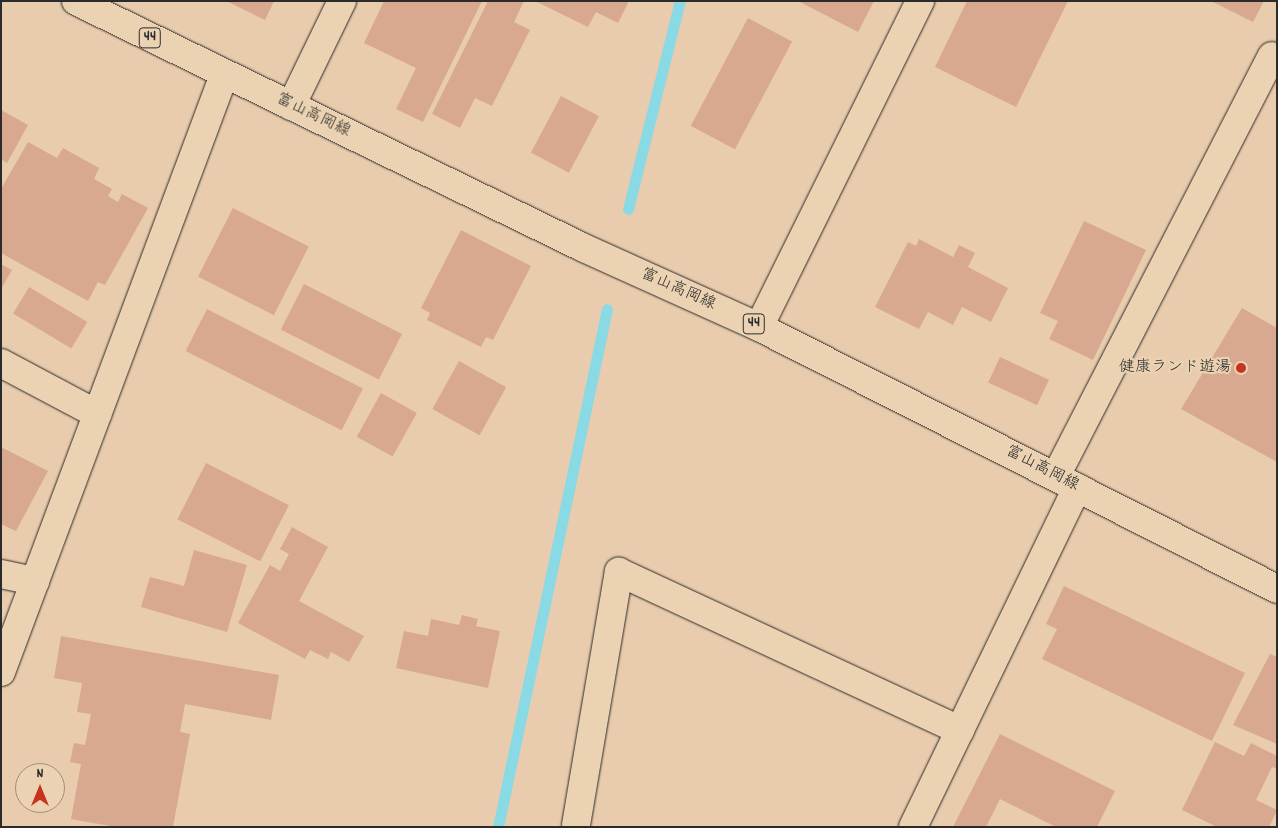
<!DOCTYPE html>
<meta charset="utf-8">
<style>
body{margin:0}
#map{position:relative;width:1278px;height:828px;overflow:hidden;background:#e9ccad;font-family:Dekko,"Klee One",sans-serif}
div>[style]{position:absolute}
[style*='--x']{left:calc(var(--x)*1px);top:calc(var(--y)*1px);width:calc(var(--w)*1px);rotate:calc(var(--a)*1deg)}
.stream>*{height:11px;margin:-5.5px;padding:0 5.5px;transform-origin:5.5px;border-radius:5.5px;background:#89dae4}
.building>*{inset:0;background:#d8a890;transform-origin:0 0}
.roads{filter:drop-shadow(0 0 1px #2b2b2b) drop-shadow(0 0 1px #2b2b2b)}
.minor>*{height:28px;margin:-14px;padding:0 14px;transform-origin:14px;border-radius:14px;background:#ead2b2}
.major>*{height:28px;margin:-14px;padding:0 14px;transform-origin:14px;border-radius:14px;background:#ead2b2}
.dots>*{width:14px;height:14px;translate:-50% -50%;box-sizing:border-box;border:2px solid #ead2b2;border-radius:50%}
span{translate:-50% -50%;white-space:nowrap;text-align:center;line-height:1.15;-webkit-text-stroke:4.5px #ead2b2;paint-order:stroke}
.shield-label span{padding:1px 4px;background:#ead2b2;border:1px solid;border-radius:4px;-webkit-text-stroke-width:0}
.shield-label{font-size:15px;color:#2b2b2b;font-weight:700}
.street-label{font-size:16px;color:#2b2b2b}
.poi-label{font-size:16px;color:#2b2b2b}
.right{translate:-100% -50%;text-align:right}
.frame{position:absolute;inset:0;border:2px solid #2b2b2b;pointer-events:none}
.north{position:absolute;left:15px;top:763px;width:50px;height:50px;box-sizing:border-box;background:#ead2b2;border:1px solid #9e8f7c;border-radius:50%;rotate:0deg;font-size:14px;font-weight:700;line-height:20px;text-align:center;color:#2b2b2b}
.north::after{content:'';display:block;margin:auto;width:18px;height:22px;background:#c8321e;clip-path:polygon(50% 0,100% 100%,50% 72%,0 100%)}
</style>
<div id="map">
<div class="stream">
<i style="--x:628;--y:209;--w:214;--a:-76"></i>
<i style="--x:498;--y:827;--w:529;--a:-78.12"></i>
</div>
<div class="building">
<i style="clip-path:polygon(226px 1px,274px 1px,265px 20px)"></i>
<i style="clip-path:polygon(384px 1px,482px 1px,423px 122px,396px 109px,416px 68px,364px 43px)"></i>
<i style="clip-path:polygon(488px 1px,524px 1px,514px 22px,530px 30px,492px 106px,475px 98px,460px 128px,432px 114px)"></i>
<i style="clip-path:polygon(535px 1px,629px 1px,618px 23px,596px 12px,588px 27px)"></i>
<i style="clip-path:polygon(798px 1px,874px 1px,858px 32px)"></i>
<i style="clip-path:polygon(967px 1px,1068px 1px,1016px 107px,935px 67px)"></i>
<i style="clip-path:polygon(1211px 1px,1264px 1px,1253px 22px)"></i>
<i style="left:748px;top:18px;width:50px;height:122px;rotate:28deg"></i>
<i style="left:561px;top:96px;width:43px;height:64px;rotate:28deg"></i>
<i style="clip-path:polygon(1px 110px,28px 125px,7px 163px,1px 159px)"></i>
<i style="clip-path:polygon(28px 142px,57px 158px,63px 148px,99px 168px,94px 179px,112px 189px,108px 196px,118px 202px,122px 194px,148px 208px,105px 285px,98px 282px,88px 301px,1px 253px,1px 189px)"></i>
<i style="left:233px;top:208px;width:85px;height:77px;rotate:27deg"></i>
<i style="clip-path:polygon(1084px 221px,1146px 250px,1093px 360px,1049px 339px,1058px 321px,1040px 313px)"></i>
<i style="clip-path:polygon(461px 230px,531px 266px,493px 340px,486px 337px,481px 347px,427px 320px,430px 313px,421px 308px)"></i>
<i style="clip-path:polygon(919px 239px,953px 257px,959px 245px,975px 253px,968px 267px,1008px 288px,991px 322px,962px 307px,953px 325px,928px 312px,919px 329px,875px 307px,908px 242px,916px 246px)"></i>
<i style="clip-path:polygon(1px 264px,12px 270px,1px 289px)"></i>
<i style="left:304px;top:284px;width:110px;height:51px;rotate:27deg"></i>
<i style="left:29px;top:287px;width:68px;height:31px;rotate:31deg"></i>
<i style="clip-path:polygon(1242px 308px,1277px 328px,1277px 462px,1181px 409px)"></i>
<i style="left:207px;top:309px;width:175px;height:47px;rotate:27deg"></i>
<i style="left:1000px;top:357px;width:54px;height:28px;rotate:25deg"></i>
<i style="left:459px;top:361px;width:54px;height:55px;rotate:29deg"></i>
<i style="left:381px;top:393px;width:41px;height:50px;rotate:29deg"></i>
<i style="clip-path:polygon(1px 447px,48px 471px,16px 531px,1px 524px)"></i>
<i style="left:206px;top:463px;width:93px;height:63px;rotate:27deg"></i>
<i style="clip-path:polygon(292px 527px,328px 547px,299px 601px,364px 636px,349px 662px,331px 652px,328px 659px,310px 650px,305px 659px,238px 623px,270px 565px,280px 571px,289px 554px,280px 549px)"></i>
<i style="clip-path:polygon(194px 550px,247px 565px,227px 632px,141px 607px,150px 577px,184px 586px)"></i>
<i style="clip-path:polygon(1064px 586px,1245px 673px,1212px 741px,1042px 659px,1057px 629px,1046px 624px)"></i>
<i style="clip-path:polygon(462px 615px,478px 619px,476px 626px,500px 631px,488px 688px,396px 668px,404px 631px,428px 636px,431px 619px,459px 625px)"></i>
<i style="clip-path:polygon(61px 636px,279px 675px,271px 720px,185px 704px,180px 732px,190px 734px,173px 827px,116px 827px,71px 819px,81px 764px,70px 762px,74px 743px,85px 745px,91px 714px,77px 712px,82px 683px,54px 678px)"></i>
<i style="clip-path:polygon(1270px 654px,1277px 657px,1277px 744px,1233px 725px)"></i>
<i style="clip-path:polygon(1000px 734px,1115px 791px,1097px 827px,1056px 827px,1000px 799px,986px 827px,953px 827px)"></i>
<i style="clip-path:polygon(1215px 742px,1244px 756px,1251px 743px,1277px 756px,1277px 769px,1272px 767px,1256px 800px,1277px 810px,1269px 827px,1217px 827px,1182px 810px)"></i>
</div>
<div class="roads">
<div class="minor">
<i style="--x:291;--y:106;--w:117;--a:-64.1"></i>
<i style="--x:759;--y:327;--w:364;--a:-63.7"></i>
<i style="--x:1;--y:363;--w:109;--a:28"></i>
<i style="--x:1056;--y:476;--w:472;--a:-62.8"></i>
<i style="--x:1;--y:574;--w:35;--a:12"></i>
<i style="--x:1;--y:672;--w:637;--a:-69.52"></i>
<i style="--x:576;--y:825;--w:257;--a:-80.4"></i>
<i style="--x:619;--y:572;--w:376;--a:24.9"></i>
<i style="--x:913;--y:827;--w:377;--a:-64.2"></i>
</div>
<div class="major">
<i style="--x:76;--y:1;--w:565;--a:25.93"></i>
<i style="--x:584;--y:248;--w:192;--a:24.3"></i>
<i style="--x:759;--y:327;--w:580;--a:26.83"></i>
</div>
</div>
<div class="dots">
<i style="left:1241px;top:368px;background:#c8321e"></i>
</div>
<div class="shield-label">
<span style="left:150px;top:38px">44</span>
<span style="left:754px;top:324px">44</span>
</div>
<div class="street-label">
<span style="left:313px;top:116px;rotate:26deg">富山高岡線</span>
<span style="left:678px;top:290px;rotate:24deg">富山高岡線</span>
<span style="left:1042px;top:469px;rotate:27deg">富山高岡線</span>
</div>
<div class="poi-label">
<span class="right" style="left:1231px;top:368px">健康ランド遊湯</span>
</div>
<div class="frame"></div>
<div class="north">N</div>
</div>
